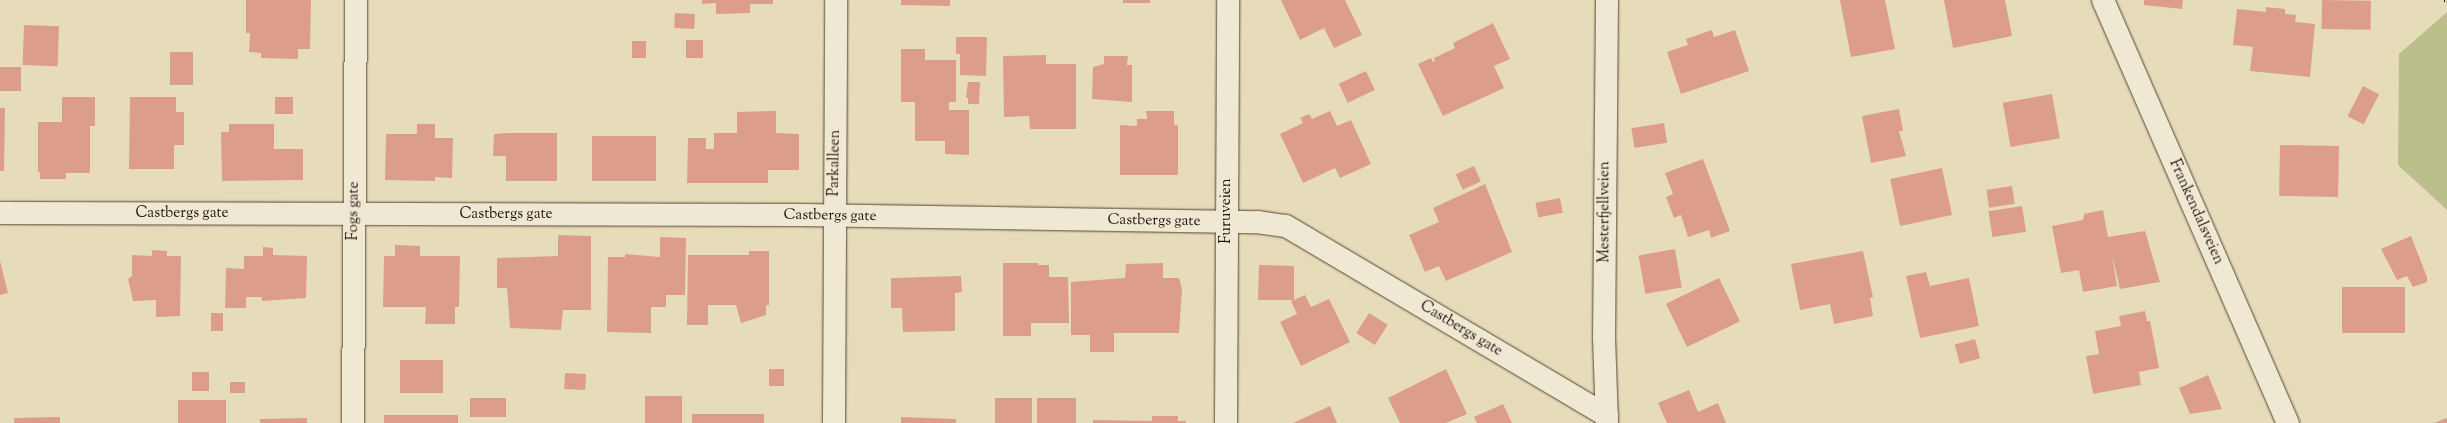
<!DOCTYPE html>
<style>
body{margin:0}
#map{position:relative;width:2447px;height:423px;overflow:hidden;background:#e7dcb9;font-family:"Sorts Mill Goudy",serif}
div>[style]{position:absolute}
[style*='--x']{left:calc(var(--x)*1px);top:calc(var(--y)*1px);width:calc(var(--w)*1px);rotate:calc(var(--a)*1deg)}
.green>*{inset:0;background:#babf8b}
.building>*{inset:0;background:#dc9e8b;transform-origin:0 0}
.path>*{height:2.5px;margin-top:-1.25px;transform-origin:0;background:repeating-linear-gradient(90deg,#22120b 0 1px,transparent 0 3px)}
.roads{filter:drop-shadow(0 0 1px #534436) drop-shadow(0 0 1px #534436)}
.minor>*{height:22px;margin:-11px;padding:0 11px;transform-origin:11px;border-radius:11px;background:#efe8d2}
.secondary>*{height:22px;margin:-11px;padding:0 11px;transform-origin:11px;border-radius:11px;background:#efe8d2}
span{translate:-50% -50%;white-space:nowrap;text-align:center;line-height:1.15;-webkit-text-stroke:3px #efe8d2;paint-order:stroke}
.street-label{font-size:15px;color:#22120b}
</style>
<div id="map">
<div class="green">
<i style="clip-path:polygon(2447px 12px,2447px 210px,2398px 165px,2399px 54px)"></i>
</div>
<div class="building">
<i style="clip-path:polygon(246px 0,311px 0,310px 49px,298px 49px,298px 59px,261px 58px,261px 53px,249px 52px,250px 33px,246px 33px)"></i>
<i style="clip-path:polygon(702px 0,773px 0,773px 4px,750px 4px,750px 13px,716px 14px,716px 3px,702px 4px)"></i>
<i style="clip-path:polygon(901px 0,950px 0,950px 6px,901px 5px)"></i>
<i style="left:1123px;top:0;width:27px;height:3px"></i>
<i style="clip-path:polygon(1281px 0,1345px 0,1362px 35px,1334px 48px,1324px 28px,1300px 40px)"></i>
<i style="clip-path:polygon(1840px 0,1885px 0,1895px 49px,1851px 57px)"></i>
<i style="clip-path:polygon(1944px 0,2005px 0,2012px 36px,1953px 48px)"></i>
<i style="clip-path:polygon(2144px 0,2183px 0,2182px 9px,2144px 5px)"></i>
<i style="left:2322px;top:0;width:49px;height:29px;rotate:1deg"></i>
<i style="clip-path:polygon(2266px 7px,2285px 9px,2285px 14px,2296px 15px,2295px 22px,2315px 24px,2310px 77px,2250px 71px,2253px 47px,2233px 45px,2237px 9px,2266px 12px)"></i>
<i style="left:675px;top:13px;width:20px;height:15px;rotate:3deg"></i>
<i style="clip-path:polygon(1493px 23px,1510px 59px,1494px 66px,1504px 88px,1443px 116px,1418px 64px,1431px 58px,1433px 62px,1435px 61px,1434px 58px,1455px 48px,1453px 43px)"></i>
<i style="left:24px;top:25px;width:35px;height:40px;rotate:2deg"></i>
<i style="clip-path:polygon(1712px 30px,1714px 37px,1735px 30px,1749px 71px,1681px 94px,1667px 52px,1688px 45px,1686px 39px)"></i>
<i style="clip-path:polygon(956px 37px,987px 37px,986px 76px,960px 75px,960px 54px,956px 54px)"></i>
<i style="left:686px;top:40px;width:17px;height:18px"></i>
<i style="left:632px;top:41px;width:14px;height:17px"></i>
<i style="clip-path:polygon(901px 49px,925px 49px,925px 60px,956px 60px,956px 102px,949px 102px,949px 110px,969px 110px,969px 155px,945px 154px,945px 141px,915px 141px,915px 102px,901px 102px)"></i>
<i style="left:170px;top:52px;width:23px;height:33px"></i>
<i style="clip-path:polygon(1046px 55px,1046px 64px,1076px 64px,1076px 129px,1030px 129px,1029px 116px,1004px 117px,1003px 56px)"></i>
<i style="clip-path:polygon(1104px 56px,1128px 56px,1127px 65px,1132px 65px,1132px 102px,1092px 99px,1093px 67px,1104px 64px)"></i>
<i style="left:0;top:67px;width:21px;height:24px"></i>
<i style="left:1366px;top:71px;width:21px;height:30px;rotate:65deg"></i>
<i style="clip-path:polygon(968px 82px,980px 82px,979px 104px,968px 104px,968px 98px,966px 97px)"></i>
<i style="left:2363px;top:86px;width:18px;height:34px;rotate:27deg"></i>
<i style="left:2052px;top:94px;width:45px;height:50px;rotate:80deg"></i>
<i style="clip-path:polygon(62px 97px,95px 97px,95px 126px,90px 126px,90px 173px,66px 173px,66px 179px,40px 179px,40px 172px,38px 172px,38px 122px,62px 122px)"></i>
<i style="clip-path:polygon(130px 97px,176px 97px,176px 112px,184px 112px,184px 145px,174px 145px,174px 169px,129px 169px)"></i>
<i style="left:275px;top:97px;width:18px;height:17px"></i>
<i style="clip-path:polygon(0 108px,5px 108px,4px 171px,0 171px)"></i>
<i style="clip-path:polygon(1899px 109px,1903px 131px,1899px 131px,1906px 156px,1871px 163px,1862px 116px)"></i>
<i style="clip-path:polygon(776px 111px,776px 133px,799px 134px,799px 170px,768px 170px,768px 183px,687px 183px,688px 138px,706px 138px,706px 149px,714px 149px,714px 133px,737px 133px,737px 112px)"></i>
<i style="clip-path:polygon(1146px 111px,1174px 111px,1174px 125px,1178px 125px,1178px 175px,1120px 175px,1120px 125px,1137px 126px,1137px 119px,1147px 119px)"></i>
<i style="clip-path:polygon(1330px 111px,1337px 126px,1351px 120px,1371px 164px,1340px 178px,1335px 168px,1303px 183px,1280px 134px,1303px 123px,1300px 118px,1309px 114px,1312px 119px)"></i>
<i style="left:1664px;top:123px;width:20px;height:33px;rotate:81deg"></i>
<i style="clip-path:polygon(229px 124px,274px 124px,274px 149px,303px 149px,303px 180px,222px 181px,221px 132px,229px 132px)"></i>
<i style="clip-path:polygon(417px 124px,435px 124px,435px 138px,453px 138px,452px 178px,435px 177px,435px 181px,385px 180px,386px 134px,417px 134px)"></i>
<i style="clip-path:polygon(506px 133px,557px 133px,557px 181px,506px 181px,506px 156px,493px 156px,494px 134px)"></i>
<i style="left:592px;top:136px;width:64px;height:45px"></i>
<i style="left:2280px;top:145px;width:59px;height:51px;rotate:1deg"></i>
<i style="clip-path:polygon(1703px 159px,1730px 231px,1711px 238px,1709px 230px,1688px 237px,1681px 215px,1674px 218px,1666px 197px,1673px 194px,1665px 173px)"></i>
<i style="left:1474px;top:166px;width:17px;height:20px;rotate:66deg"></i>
<i style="left:1942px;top:168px;width:48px;height:53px;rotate:78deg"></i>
<i style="clip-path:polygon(1485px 184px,1512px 252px,1446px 281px,1439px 266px,1425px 272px,1409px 235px,1439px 222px,1433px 208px)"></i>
<i style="left:2012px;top:186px;width:18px;height:26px;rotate:81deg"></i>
<i style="left:1560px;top:198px;width:15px;height:25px;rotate:79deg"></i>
<i style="left:2022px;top:206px;width:26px;height:34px;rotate:81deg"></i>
<i style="clip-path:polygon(2103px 210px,2108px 237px,2145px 231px,2160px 282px,2120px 289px,2112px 255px,2117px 286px,2083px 292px,2079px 270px,2061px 273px,2052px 226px,2083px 220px,2084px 214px)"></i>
<i style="clip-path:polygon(558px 235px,591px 236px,591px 310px,563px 310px,561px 330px,510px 328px,507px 288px,497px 288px,497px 258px,558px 256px)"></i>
<i style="clip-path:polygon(2411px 236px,2427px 277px,2427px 282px,2413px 287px,2407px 276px,2397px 280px,2381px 249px)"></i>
<i style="clip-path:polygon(660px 237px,686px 238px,685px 295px,666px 295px,666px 307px,651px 307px,651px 333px,607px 332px,608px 257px,625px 257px,625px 254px,660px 257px)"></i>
<i style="clip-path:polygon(395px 245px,420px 246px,420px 256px,460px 256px,459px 307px,455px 307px,455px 324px,425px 324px,426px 307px,383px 307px,384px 256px,395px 256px)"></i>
<i style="clip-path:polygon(263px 247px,273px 248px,273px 255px,307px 256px,306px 298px,262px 301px,262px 297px,246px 297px,246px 308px,225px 308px,226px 268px,244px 269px,244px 256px,263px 256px)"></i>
<i style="left:1675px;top:249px;width:39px;height:37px;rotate:80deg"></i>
<i style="clip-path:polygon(152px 250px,167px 251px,167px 256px,181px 256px,180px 316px,156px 317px,156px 300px,133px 301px,128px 279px,132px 276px,132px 255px,152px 256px)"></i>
<i style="clip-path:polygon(749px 251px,769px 251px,769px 305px,766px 305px,766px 315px,741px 323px,736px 305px,708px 305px,708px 325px,687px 325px,688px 255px,749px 255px)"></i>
<i style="clip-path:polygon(1863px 251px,1873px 297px,1870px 298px,1873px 316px,1834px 324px,1830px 304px,1800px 310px,1791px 264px)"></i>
<i style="clip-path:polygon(0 261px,8px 293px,0 295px)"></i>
<i style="clip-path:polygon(1003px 263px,1038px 263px,1038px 265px,1049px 265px,1049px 277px,1068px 277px,1069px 323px,1031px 323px,1031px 336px,1003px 336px)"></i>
<i style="clip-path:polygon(1163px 263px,1163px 278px,1179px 278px,1182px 289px,1179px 333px,1114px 333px,1114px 352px,1090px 352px,1090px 335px,1071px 335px,1071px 282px,1125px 278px,1126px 264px)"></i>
<i style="clip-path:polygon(1259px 265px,1294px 266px,1294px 300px,1305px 295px,1311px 307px,1329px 299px,1350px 342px,1301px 366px,1280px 322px,1297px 314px,1291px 301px,1293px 300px,1258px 300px)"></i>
<i style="clip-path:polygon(1926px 272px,1930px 286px,1969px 278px,1979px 326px,1920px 338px,1906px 276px)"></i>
<i style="clip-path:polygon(961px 276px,962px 292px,955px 293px,955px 331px,903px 332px,902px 308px,891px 308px,891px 278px)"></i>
<i style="left:1719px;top:278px;width:48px;height:59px;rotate:64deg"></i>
<i style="left:2342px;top:287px;width:63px;height:46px"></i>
<i style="clip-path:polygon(2145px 311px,2147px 321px,2150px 321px,2159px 368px,2139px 372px,2141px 385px,2093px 394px,2086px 356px,2099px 354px,2095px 331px,2121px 326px,2119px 316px)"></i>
<i style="left:211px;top:313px;width:12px;height:18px"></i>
<i style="left:1369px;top:313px;width:22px;height:24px;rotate:32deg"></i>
<i style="left:1975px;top:339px;width:20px;height:21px;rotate:75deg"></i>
<i style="left:443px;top:360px;width:33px;height:43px;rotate:90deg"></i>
<i style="left:769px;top:369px;width:15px;height:17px"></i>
<i style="clip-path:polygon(1446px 369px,1467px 414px,1446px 423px,1400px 423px,1388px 398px)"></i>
<i style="left:192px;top:372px;width:17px;height:19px"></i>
<i style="left:565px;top:373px;width:21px;height:16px;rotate:3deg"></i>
<i style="clip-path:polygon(2208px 375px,2222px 409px,2190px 414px,2179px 388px)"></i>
<i style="left:230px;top:382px;width:15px;height:11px"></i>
<i style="clip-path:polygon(1689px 390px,1698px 412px,1718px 403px,1726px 423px,1667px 423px,1658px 403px)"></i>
<i style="left:645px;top:396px;width:37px;height:27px"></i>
<i style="left:470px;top:398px;width:36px;height:19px"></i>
<i style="left:995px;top:398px;width:37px;height:25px"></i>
<i style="left:1076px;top:398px;width:25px;height:39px;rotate:90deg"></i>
<i style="left:178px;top:400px;width:48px;height:23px"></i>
<i style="clip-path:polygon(1503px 404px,1512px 423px,1477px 423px,1474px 417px)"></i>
<i style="clip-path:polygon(1330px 406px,1337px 423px,1293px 423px)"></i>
<i style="left:764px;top:414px;width:9px;height:72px;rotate:90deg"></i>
<i style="left:384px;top:415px;width:74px;height:8px"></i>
<i style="clip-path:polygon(1152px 416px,1178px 416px,1178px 421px,1186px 421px,1186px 423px,1093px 423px,1093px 420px,1152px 421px)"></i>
<i style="clip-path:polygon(60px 417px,60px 423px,14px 423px,14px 418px)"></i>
<i style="clip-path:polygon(901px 417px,956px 419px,956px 423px,901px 423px)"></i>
<i style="clip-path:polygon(307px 418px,307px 423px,260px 423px,260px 419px)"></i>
<i style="clip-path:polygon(2447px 418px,2447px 423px,2434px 423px)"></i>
</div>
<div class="path">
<i style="--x:2444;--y:0;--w:3;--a:18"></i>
</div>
<div class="roads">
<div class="minor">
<i style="--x:1607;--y:0;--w:337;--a:90.5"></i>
<i style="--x:1604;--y:337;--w:86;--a:88"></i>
<i style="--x:0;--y:213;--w:801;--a:0.14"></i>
<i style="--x:801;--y:215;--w:456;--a:0.9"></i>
<i style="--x:1257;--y:222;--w:29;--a:8"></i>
<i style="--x:1286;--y:226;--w:373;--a:30.6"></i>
<i style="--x:353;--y:423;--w:423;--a:-89.6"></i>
<i style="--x:834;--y:423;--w:423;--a:-89.7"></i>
<i style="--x:1226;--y:423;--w:423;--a:-89.7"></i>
</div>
<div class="secondary">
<i style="--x:2103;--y:0;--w:462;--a:66.4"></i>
</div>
</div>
<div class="street-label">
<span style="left:835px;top:163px;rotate:-89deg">Parkalleen</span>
<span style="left:354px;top:211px;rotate:-89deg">Fogs gate</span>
<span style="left:1227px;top:211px;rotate:-90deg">Furuveien</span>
<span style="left:1605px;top:212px;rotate:-90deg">Mesterfjellveien</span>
<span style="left:2196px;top:212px;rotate:66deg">Frankendalsveien</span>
<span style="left:182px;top:214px">Castbergs gate</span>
<span style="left:506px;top:215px">Castbergs gate</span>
<span style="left:830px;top:216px;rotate:1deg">Castbergs gate</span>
<span style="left:1154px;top:221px;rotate:1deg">Castbergs gate</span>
<span style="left:1461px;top:329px;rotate:31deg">Castbergs gate</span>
</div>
</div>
